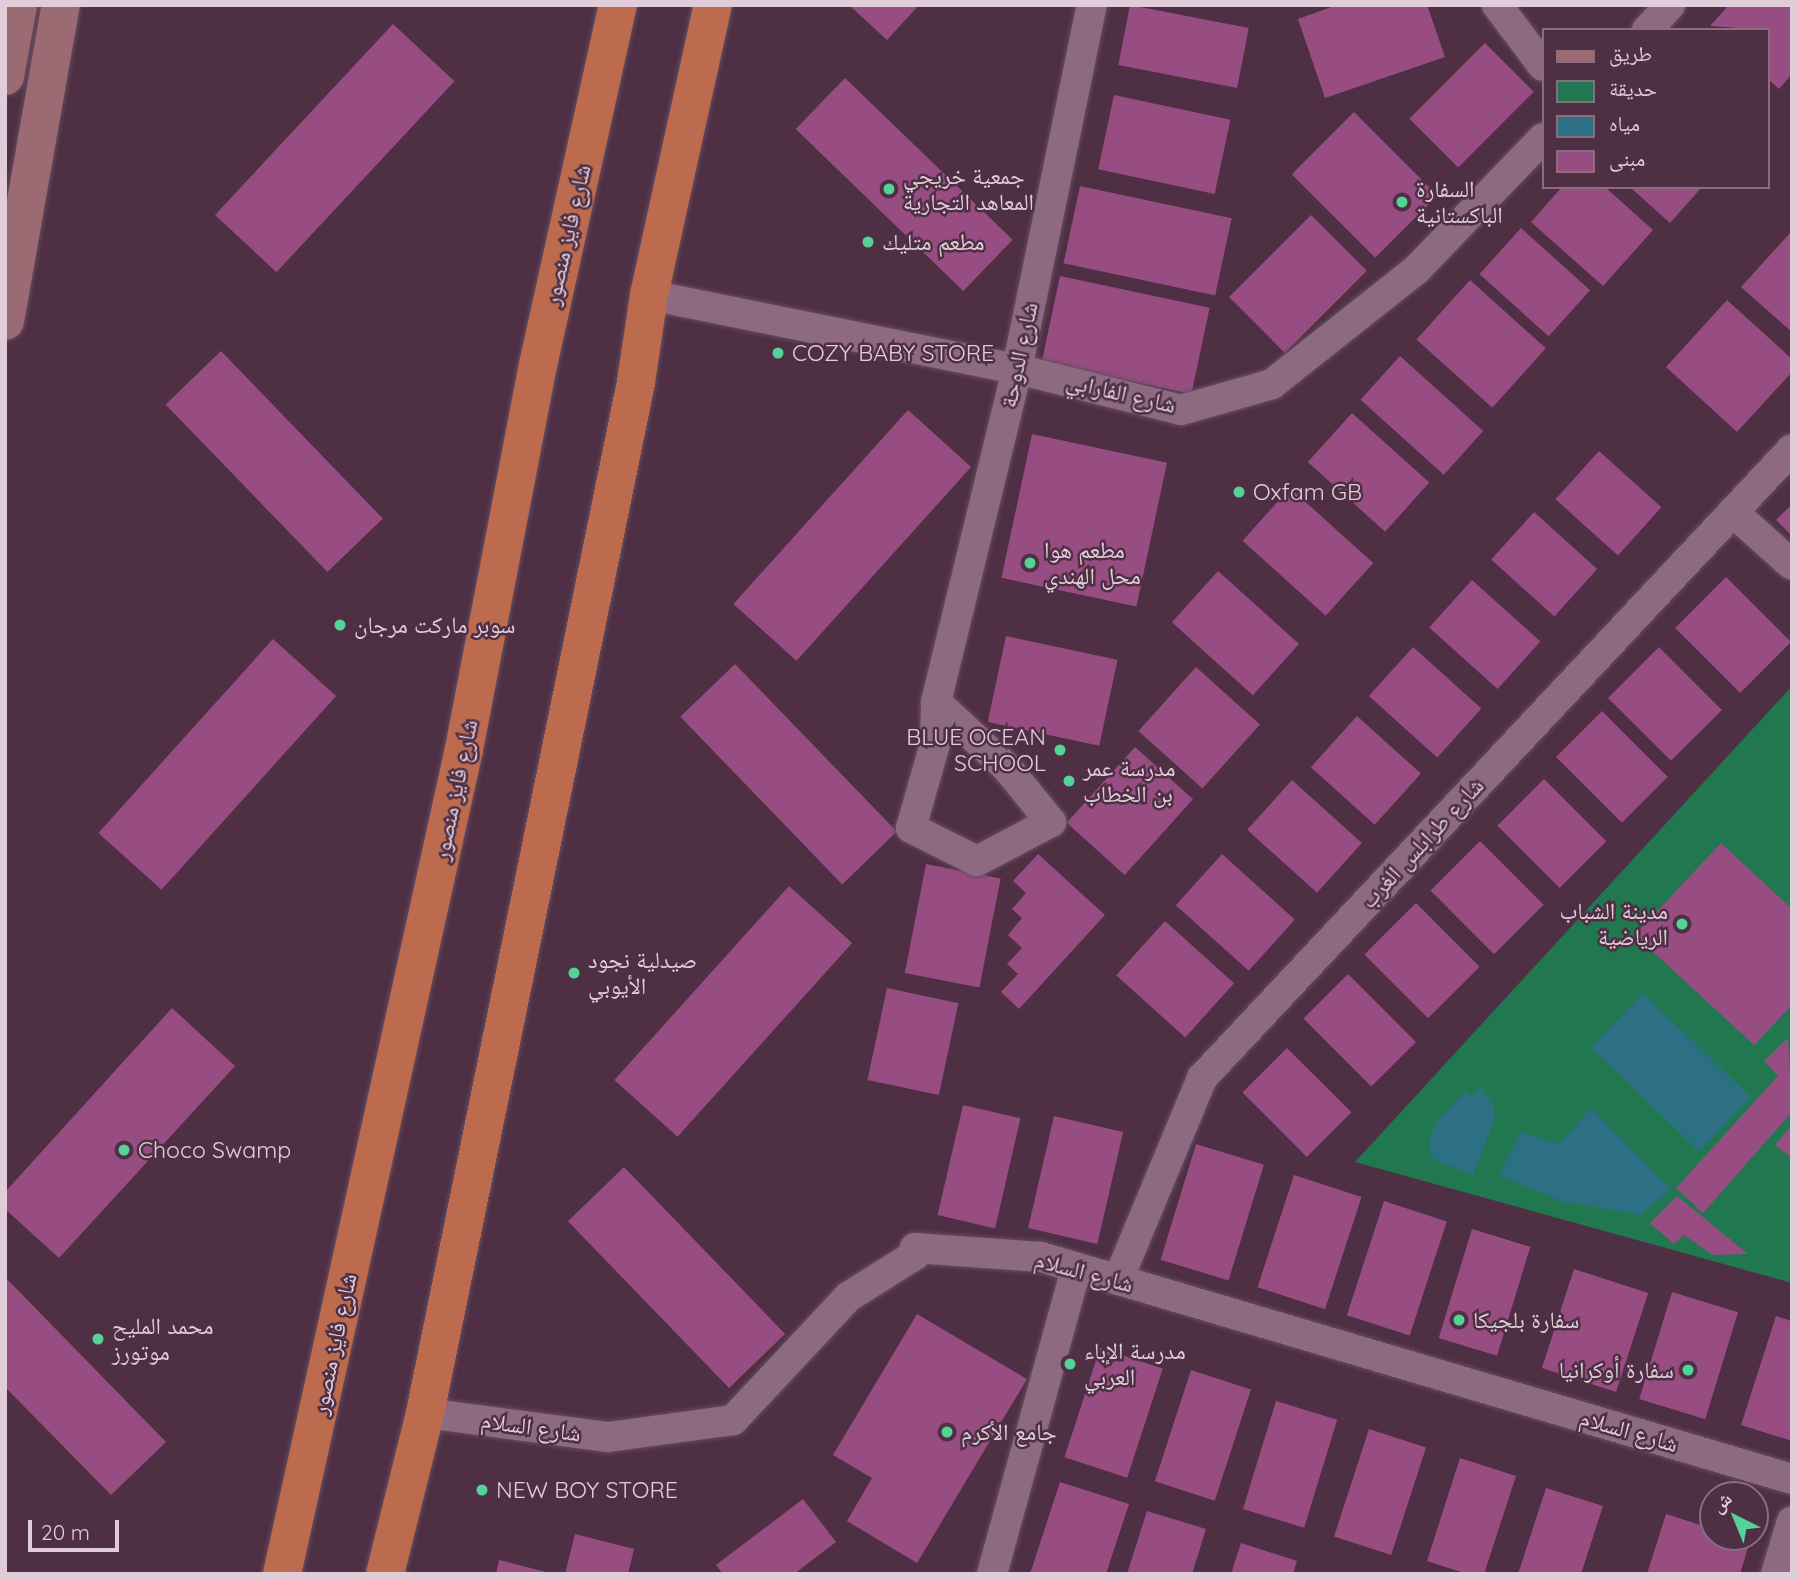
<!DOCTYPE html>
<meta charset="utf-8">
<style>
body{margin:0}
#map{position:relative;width:1797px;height:1579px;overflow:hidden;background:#4e2f44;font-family:Quicksand,"Noto Naskh Arabic",sans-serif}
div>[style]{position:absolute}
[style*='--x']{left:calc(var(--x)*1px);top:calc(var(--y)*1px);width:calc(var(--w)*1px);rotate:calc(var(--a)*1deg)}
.green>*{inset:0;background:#207750}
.water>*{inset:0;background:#2e7083;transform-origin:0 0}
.building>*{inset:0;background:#984d82;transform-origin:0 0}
.roads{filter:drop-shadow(0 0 2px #674d5f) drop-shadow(0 0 2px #674d5f)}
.street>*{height:30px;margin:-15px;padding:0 15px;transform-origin:15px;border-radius:15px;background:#8e6a82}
.secondary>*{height:38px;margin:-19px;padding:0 19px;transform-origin:19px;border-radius:19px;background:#9c6a73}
.highway>*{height:38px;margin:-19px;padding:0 19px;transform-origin:19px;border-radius:19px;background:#bc6b4f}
.dots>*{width:19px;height:19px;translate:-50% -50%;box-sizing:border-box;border:4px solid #4e2f44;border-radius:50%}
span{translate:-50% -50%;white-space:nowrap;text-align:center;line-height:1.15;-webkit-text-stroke:5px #4e2f44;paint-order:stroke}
.poi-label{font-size:23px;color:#e1cdda}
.left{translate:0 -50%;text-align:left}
.right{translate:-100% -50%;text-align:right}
.street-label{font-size:23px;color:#e1cdda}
.frame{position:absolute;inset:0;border:7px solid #e1cdda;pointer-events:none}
.legend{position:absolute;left:1542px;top:28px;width:228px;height:161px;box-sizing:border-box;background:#4e2f44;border:2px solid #896e80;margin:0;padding:9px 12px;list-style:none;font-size:21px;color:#e1cdda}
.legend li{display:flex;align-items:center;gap:14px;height:35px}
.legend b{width:35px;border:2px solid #896e80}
.north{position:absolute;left:1699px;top:1481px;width:70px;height:70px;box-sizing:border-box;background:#4e2f44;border:2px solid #896e80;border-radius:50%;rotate:317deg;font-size:19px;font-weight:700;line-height:28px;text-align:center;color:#e1cdda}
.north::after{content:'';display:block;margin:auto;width:24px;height:32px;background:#53d396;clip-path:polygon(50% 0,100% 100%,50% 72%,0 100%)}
.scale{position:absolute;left:28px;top:1520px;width:91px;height:32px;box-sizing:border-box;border:4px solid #e1cdda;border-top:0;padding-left:9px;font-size:21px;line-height:24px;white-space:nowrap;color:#e1cdda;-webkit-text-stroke:5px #4e2f44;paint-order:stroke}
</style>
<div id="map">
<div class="green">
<i style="clip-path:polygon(1792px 686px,1792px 1283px,1355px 1162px)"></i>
</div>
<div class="water">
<i style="left:1643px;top:993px;width:150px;height:75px;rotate:44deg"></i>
<i style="clip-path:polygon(1480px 1086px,1493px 1106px,1495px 1118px,1473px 1175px,1434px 1160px,1428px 1143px,1435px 1124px,1466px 1090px,1472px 1098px)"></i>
<i style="clip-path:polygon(1591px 1108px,1671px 1189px,1641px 1215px,1562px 1201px,1499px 1176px,1520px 1132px,1559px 1144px)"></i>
</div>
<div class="building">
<i style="clip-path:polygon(849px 5px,919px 5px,887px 40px)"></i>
<i style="left:1130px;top:5px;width:121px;height:61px;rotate:11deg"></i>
<i style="clip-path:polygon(1337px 5px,1427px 5px,1445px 57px,1325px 98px,1298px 19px)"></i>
<i style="clip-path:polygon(1729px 5px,1792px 5px,1792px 74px,1779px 89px,1767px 78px,1767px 30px,1710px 26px)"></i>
<i style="left:393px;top:24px;width:84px;height:261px;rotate:43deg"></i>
<i style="left:1485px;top:43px;width:69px;height:107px;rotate:45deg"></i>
<i style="left:845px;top:78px;width:233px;height:71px;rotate:44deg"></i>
<i style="left:1114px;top:95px;width:119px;height:76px;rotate:12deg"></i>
<i style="left:1354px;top:112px;width:118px;height:88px;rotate:45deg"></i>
<i style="left:1080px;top:186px;width:155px;height:79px;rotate:12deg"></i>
<i style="clip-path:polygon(1562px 187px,1605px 187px,1653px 230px,1603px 286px,1531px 222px)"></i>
<i style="clip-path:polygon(1630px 187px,1702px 187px,1670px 223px)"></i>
<i style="left:1311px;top:215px;width:79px;height:116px;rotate:45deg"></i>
<i style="left:1521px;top:228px;width:93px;height:62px;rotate:42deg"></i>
<i style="clip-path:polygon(1790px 233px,1792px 235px,1792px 332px,1741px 287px)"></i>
<i style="left:1060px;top:276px;width:153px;height:88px;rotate:12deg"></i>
<i style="left:1470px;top:280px;width:102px;height:80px;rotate:42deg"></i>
<i style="clip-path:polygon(1727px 300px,1792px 359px,1792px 372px,1737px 432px,1666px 367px)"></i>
<i style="left:221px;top:351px;width:233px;height:77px;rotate:46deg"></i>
<i style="left:1400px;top:356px;width:112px;height:59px;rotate:42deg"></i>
<i style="left:908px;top:410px;width:85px;height:261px;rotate:42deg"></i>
<i style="left:1352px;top:413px;width:104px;height:66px;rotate:42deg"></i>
<i style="left:1032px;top:434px;width:138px;height:147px;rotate:12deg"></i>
<i style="left:1599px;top:451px;width:84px;height:65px;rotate:42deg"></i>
<i style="left:1290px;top:488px;width:112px;height:71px;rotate:42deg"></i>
<i style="clip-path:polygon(1792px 504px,1792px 536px,1776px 520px)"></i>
<i style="left:1534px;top:512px;width:85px;height:64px;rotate:42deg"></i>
<i style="left:1218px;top:571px;width:109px;height:69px;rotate:42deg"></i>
<i style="left:1726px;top:577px;width:92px;height:72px;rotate:45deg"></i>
<i style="left:1472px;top:580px;width:92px;height:64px;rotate:42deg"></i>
<i style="left:1006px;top:636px;width:114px;height:88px;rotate:12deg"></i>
<i style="left:273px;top:639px;width:85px;height:261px;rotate:42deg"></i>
<i style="left:1413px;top:647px;width:92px;height:66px;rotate:42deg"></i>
<i style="left:1659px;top:647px;width:89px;height:72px;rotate:45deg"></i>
<i style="left:735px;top:664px;width:233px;height:76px;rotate:46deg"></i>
<i style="left:1196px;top:667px;width:86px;height:86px;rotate:42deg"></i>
<i style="left:1602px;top:711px;width:93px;height:65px;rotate:45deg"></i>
<i style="left:1357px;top:716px;width:86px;height:69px;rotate:42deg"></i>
<i style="left:1135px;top:747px;width:78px;height:102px;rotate:42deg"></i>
<i style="left:1544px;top:779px;width:88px;height:66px;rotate:45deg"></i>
<i style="left:1292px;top:780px;width:94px;height:67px;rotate:42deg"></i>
<i style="left:1480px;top:841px;width:90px;height:70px;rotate:45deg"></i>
<i style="clip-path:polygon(1721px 843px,1792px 909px,1792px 1005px,1754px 1045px,1635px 935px)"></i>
<i style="clip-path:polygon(1038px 854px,1105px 915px,1019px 1009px,1001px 992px,1018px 974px,1007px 964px,1022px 948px,1008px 935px,1022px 918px,1012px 909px,1026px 893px,1013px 881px)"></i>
<i style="left:1222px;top:854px;width:98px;height:69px;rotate:42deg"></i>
<i style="left:926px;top:864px;width:76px;height:111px;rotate:11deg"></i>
<i style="left:789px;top:886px;width:85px;height:261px;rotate:42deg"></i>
<i style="left:1416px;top:903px;width:90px;height:73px;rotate:45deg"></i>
<i style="left:1165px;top:921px;width:93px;height:73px;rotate:42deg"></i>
<i style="left:1348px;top:974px;width:96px;height:63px;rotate:45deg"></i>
<i style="left:887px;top:988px;width:73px;height:94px;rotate:12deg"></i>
<i style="clip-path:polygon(172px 1008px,235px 1066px,59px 1258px,5px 1209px,5px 1192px)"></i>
<i style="clip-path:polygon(1788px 1038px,1792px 1112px,1703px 1213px,1676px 1188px,1778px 1076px,1764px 1061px)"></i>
<i style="left:1287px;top:1048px;width:91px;height:63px;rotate:45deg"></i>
<i style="left:963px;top:1105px;width:59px;height:113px;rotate:13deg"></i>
<i style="left:1054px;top:1116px;width:71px;height:115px;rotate:13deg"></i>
<i style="clip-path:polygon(1792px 1125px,1792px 1158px,1775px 1145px)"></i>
<i style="left:1196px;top:1144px;width:71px;height:121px;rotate:17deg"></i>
<i style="left:624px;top:1167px;width:232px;height:78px;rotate:46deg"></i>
<i style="left:1294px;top:1175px;width:71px;height:118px;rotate:18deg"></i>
<i style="clip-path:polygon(1677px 1196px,1748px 1254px,1713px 1255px,1684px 1235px,1674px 1244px,1650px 1223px)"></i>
<i style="left:1384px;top:1201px;width:66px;height:120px;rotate:18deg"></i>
<i style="left:1472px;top:1229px;width:61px;height:114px;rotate:17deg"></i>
<i style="left:1574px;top:1269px;width:78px;height:104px;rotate:18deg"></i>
<i style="clip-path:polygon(5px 1277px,166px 1442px,111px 1495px,5px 1387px)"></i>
<i style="left:1672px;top:1292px;width:69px;height:112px;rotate:17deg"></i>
<i style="clip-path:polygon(917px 1314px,1027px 1379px,917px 1563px,847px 1521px,872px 1478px,833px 1455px)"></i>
<i style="clip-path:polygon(1776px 1316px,1792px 1321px,1792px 1441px,1741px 1425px)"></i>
<i style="left:1100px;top:1348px;width:66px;height:115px;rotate:18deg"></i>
<i style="left:1191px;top:1370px;width:63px;height:117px;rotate:18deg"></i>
<i style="left:1276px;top:1401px;width:64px;height:113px;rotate:17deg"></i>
<i style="left:1369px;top:1429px;width:60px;height:113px;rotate:18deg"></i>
<i style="clip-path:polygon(1460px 1458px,1516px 1476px,1484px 1574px,1467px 1574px,1427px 1561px)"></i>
<i style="clip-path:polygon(1060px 1482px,1129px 1504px,1106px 1574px,1030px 1574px)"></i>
<i style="clip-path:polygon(1546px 1488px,1603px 1506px,1581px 1574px,1518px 1574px)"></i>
<i style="clip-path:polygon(803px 1499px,836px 1542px,794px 1574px,723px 1574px,716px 1565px)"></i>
<i style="clip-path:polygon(1147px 1511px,1206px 1529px,1192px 1574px,1127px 1574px)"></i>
<i style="clip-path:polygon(1666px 1514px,1713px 1529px,1713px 1537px,1750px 1541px,1740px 1574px,1647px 1574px)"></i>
<i style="clip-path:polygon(575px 1534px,634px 1549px,628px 1574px,565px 1574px)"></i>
<i style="clip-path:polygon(1241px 1543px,1297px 1561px,1293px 1574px,1231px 1574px)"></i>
<i style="clip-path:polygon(499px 1560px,550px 1573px,550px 1574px,496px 1574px)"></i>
</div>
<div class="roads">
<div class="street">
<i style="--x:1497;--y:5;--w:76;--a:53"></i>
<i style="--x:1647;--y:30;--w:34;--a:-47"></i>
<i style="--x:649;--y:295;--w:375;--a:11.4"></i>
<i style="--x:1017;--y:369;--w:169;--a:14"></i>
<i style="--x:1181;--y:410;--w:95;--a:-15.9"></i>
<i style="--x:1272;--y:384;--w:184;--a:-38.4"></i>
<i style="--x:1416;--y:270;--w:183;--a:-46.1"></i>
<i style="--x:1733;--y:512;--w:79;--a:41.9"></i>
<i style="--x:936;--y:702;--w:97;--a:42.9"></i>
<i style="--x:1007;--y:768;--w:70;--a:50.8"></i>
<i style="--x:1051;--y:822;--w:84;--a:152.2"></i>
<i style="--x:977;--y:861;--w:74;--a:-153.4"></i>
<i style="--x:911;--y:828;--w:87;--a:-74.1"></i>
<i style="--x:935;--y:744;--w:42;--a:-88.6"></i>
<i style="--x:936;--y:702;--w:343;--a:-76.3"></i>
<i style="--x:1017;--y:369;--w:372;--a:-78.4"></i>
<i style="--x:1118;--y:1280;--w:219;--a:-67.4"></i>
<i style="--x:1202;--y:1078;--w:862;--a:-46.83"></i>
<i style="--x:425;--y:1413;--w:185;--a:7.5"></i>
<i style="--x:608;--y:1437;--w:126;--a:-7.7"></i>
<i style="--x:733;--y:1420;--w:168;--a:-46.9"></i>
<i style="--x:848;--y:1297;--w:79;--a:-32.1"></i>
<i style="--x:915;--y:1255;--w:7;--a:-90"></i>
<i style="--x:915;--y:1248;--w:126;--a:4.1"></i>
<i style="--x:1041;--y:1257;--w:783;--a:16.47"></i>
<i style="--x:992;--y:1574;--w:317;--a:-74.6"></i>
<i style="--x:1776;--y:1574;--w:55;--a:-73.2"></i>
</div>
<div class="secondary">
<i style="--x:5;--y:76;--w:72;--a:-79.6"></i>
<i style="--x:5;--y:321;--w:321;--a:-80"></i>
</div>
<div class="highway">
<i style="--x:282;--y:1574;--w:845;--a:-77.56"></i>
<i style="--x:464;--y:749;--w:391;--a:-79.1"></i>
<i style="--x:538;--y:365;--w:369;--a:-77.5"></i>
<i style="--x:385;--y:1574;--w:166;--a:-76"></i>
<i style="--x:425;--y:1413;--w:1052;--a:-78.43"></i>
<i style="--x:636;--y:382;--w:88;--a:-81.5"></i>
<i style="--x:649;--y:295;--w:297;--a:-77.6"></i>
</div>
</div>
<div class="dots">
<i style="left:889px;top:189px;background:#53d396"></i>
<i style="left:1402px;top:202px;background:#53d396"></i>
<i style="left:868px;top:242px;background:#53d396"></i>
<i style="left:778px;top:353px;background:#53d396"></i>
<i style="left:1239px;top:492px;background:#53d396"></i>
<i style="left:1030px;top:563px;background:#53d396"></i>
<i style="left:340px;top:625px;background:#53d396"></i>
<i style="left:1060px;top:750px;background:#53d396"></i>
<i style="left:1069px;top:781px;background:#53d396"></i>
<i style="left:1682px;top:924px;background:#53d396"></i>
<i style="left:574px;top:973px;background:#53d396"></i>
<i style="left:124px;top:1150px;background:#53d396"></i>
<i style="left:1459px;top:1320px;background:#53d396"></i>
<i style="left:98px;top:1339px;background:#53d396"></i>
<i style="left:1070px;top:1364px;background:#53d396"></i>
<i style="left:1688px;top:1370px;background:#53d396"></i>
<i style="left:947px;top:1432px;background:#53d396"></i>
<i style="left:482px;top:1490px;background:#53d396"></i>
</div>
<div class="poi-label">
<span class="left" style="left:903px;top:189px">جمعية خريجي<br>المعاهد التجارية</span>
<span class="left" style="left:1416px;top:202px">السفارة<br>الباكستانية</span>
<span class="left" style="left:882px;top:242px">مطعم متليك</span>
<span class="left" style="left:792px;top:353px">COZY BABY STORE</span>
<span class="left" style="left:1253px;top:492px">Oxfam GB</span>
<span class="left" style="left:1044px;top:563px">مطعم هوا<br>محل الهندي</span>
<span class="left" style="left:354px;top:625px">سوبر ماركت مرجان</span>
<span class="right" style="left:1046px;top:750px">BLUE OCEAN<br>SCHOOL</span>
<span class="left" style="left:1083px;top:781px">مدرسة عمر<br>بن الخطاب</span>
<span class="right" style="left:1668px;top:924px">مدينة الشباب<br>الرياضية</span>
<span class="left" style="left:588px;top:973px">صيدلية نجود<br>الأيوبي</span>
<span class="left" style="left:138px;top:1150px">Choco Swamp</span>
<span class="left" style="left:1473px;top:1320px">سفارة بلجيكا</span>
<span class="left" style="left:112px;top:1339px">محمد المليح<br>موتورز</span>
<span class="left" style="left:1084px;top:1364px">مدرسة الإباء<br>العربي</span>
<span class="right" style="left:1674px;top:1370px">سفارة أوكرانيا</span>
<span class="left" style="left:961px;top:1432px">جامع الأكرم</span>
<span class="left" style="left:496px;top:1490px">NEW BOY STORE</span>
</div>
<div class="street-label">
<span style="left:567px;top:235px;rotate:-77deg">شارع فايز منصور</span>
<span style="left:1019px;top:355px;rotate:-78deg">شارع الدوحة</span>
<span style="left:1121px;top:393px;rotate:13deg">شارع الفارابي</span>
<span style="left:455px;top:790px;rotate:-78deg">شارع فايز منصور</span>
<span style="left:1422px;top:843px;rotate:-47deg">شارع طرابلس الغرب</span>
<span style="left:1084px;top:1272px;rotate:15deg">شارع السلام</span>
<span style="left:334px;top:1344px;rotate:-78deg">شارع فايز منصور</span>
<span style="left:531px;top:1427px;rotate:8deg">شارع السلام</span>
<span style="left:1629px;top:1431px;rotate:16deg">شارع السلام</span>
</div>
<div class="frame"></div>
<ul class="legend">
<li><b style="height:9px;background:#9c6a73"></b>طريق</li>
<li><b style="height:19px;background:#207750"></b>حديقة</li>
<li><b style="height:19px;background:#2e7083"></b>مياه</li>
<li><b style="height:19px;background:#984d82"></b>مبنى</li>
</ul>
<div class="north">ش</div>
<div class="scale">20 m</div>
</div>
